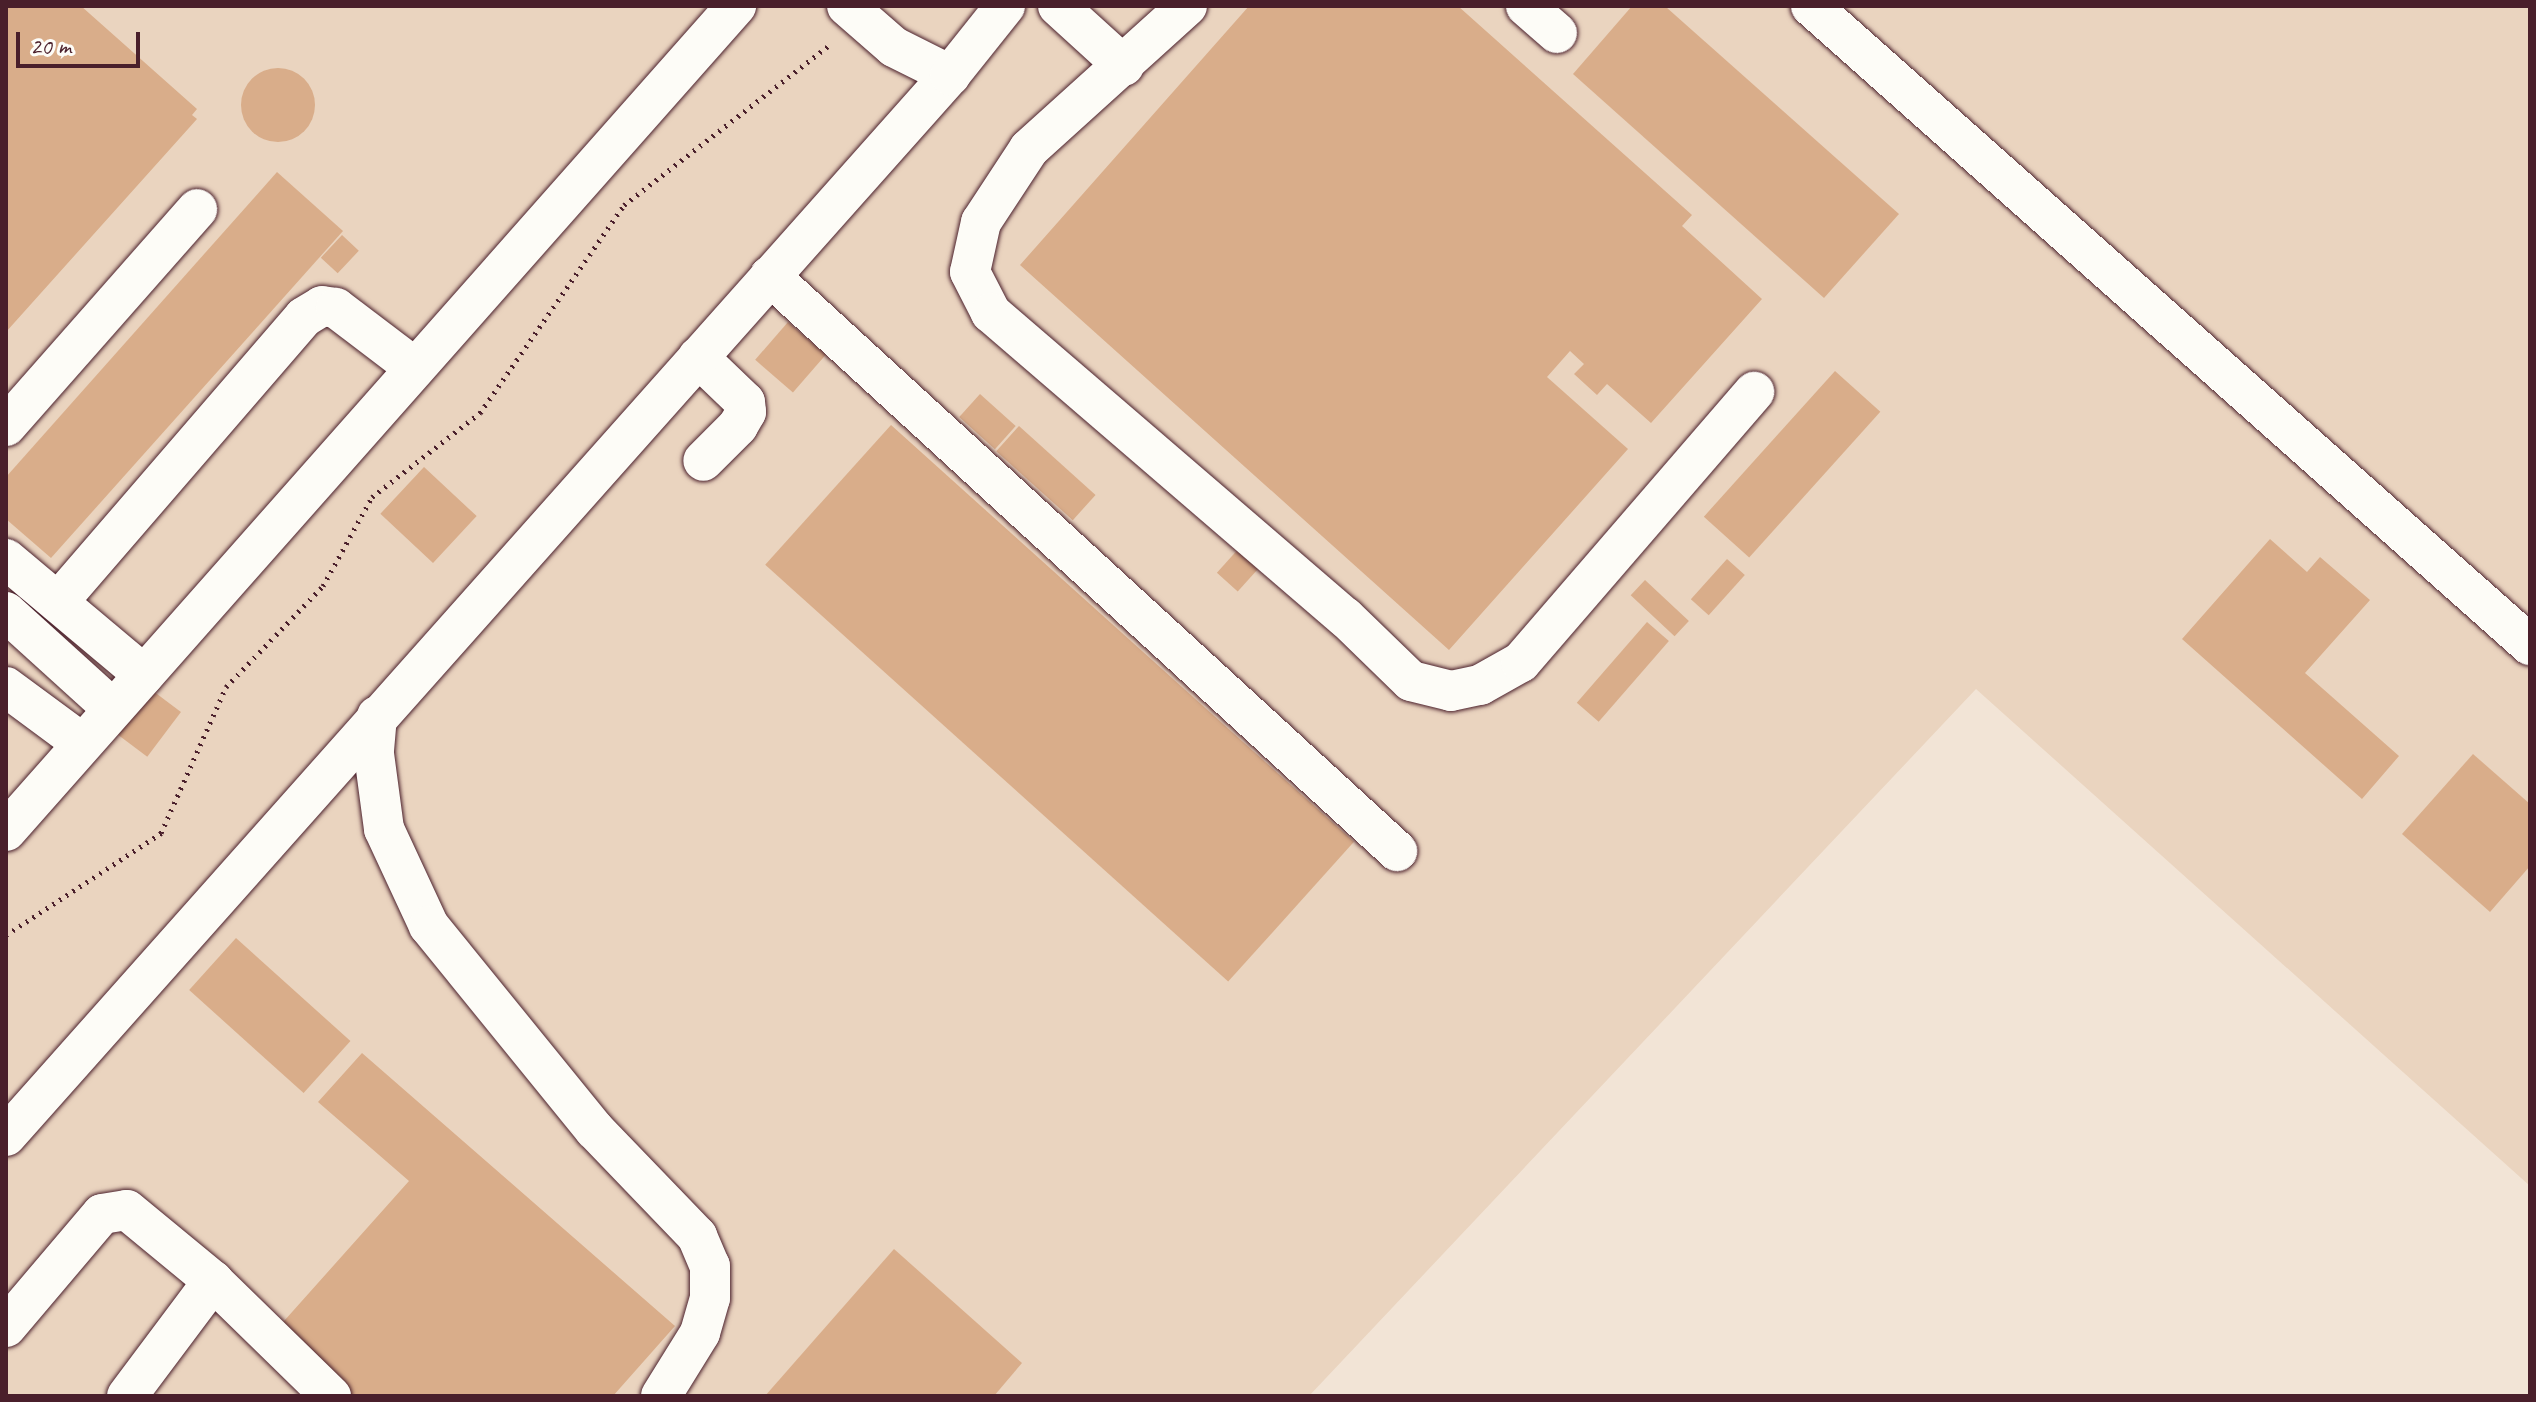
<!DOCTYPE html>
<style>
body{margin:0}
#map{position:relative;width:2536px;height:1402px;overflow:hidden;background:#f2e4d6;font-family:Caveat,sans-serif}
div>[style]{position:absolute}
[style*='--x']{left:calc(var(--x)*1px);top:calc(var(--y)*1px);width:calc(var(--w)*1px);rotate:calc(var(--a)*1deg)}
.built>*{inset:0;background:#ead4bf}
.building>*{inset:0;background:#d9ad8a;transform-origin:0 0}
.round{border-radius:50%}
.path>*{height:5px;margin-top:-2.5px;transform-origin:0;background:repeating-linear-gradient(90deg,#4a1f2b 0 2px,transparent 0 8px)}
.roads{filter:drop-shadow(0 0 2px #4a1f2b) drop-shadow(0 0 2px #4a1f2b)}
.minor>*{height:40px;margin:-20px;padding:0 20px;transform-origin:20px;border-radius:20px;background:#fdfcf7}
span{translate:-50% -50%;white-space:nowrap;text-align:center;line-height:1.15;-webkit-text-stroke:8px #fdfcf7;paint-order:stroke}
.frame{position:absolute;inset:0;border:8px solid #4a1f2b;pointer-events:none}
.scale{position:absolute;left:16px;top:32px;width:124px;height:36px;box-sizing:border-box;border:4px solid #4a1f2b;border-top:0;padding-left:10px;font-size:24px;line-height:28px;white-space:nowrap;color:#4a1f2b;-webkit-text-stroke:6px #fdfcf7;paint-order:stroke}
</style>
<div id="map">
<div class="built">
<i style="clip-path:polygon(6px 6px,2530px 6px,2530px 1186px,1976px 689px,1309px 1396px,6px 1396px)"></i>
</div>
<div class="building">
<i style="clip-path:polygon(6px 6px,81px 6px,197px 109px,192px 115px,197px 119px,6px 332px)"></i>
<i style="clip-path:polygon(1249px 6px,1458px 6px,1692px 215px,1682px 226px,1762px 299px,1651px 423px,1607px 384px,1597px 395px,1574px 374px,1584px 364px,1570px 351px,1547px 377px,1628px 449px,1449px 650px,1020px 265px)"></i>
<i style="clip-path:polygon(1632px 6px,1666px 7px,1899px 214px,1824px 298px,1573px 74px)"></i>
<i class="round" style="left:241px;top:68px;width:74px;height:74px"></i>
<i style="clip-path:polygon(277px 172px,343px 231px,51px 558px,6px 519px,6px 477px)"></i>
<i style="left:342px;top:235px;width:23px;height:31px;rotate:43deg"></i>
<i style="left:788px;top:322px;width:50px;height:50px;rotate:41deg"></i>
<i style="left:1835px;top:371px;width:61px;height:196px;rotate:42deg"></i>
<i style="left:980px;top:394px;width:48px;height:31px;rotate:42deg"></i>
<i style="left:891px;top:425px;width:623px;height:188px;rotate:42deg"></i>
<i style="left:1019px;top:426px;width:103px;height:34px;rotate:42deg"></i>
<i style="left:424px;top:467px;width:72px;height:64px;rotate:43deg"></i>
<i style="clip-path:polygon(2270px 539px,2307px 572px,2320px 557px,2370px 600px,2305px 673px,2399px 756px,2362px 799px,2182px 639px)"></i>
<i style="left:1241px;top:546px;width:28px;height:36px;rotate:42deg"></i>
<i style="left:1727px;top:559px;width:24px;height:54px;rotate:42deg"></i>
<i style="left:1645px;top:580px;width:60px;height:21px;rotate:43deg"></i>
<i style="left:1647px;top:622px;width:29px;height:107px;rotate:41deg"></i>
<i style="left:145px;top:685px;width:45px;height:56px;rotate:37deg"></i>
<i style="clip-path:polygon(2473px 754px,2530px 804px,2530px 866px,2490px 912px,2402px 834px)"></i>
<i style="left:236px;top:938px;width:154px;height:70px;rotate:42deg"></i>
<i style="clip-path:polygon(362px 1053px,675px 1326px,613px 1396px,351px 1396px,276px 1330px,409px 1181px,318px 1102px)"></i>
<i style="clip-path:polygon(894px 1249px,1022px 1363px,994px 1396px,765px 1396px)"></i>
</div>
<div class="path">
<i style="--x:6;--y:935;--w:186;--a:-33.3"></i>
<i style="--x:161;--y:833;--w:160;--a:-66"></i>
<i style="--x:226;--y:687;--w:140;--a:-46.2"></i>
<i style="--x:323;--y:586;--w:102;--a:-61.2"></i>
<i style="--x:372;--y:497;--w:137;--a:-37.9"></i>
<i style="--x:480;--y:413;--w:253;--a:-55.3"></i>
<i style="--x:624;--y:205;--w:262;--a:-37.9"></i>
</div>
<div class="roads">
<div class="minor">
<i style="--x:847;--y:6;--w:62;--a:41.1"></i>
<i style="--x:894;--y:47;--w:63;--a:26.6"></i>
<i style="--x:1058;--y:6;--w:89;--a:42.3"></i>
<i style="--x:1187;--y:6;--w:213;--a:137.9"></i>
<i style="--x:1029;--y:149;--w:87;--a:123.3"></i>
<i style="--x:981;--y:222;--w:51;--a:102.4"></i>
<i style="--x:970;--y:272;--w:46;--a:62.9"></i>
<i style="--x:991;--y:313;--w:467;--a:40.7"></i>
<i style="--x:1345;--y:617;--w:92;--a:44.1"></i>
<i style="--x:1411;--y:681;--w:41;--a:14"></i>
<i style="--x:1451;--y:691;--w:30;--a:-12"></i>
<i style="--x:1480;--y:685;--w:47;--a:-29.3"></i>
<i style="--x:1521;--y:662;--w:357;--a:-49.2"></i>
<i style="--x:1526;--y:6;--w:41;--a:41.1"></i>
<i style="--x:1811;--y:6;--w:962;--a:41.63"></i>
<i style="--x:770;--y:276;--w:851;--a:42.52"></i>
<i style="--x:698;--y:357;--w:65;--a:43.8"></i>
<i style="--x:745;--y:402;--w:10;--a:84"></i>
<i style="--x:746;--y:412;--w:16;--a:120"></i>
<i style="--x:738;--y:426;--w:49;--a:135"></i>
<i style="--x:6;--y:426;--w:289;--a:-48.6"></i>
<i style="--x:6;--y:559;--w:180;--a:40"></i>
<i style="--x:58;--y:602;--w:376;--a:-49.2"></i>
<i style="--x:304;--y:317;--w:21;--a:-31"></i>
<i style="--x:322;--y:306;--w:14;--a:8"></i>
<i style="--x:336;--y:308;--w:99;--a:37.2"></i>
<i style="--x:6;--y:612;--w:144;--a:42.2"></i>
<i style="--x:6;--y:687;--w:94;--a:36.4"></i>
<i style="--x:377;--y:716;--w:38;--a:95"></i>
<i style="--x:374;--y:754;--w:76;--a:82.4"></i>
<i style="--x:384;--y:829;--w:107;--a:65.1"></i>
<i style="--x:429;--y:926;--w:262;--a:50.9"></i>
<i style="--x:594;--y:1129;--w:149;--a:46.1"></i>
<i style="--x:697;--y:1236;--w:33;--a:67"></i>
<i style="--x:710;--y:1266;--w:32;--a:90"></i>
<i style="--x:710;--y:1298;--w:36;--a:106"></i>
<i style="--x:700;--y:1333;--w:74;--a:121.8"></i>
<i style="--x:6;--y:831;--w:1102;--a:-48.5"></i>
<i style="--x:6;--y:1136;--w:1420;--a:-48.34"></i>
<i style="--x:950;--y:75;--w:88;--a:-51.4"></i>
<i style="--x:6;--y:1327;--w:148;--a:-49.7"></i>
<i style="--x:102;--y:1214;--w:25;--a:-9"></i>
<i style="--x:127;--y:1210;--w:112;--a:39.5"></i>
<i style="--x:213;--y:1281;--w:165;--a:44.3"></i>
<i style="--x:127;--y:1396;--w:144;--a:-53.2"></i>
</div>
</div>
<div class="frame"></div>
<div class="scale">20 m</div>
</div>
